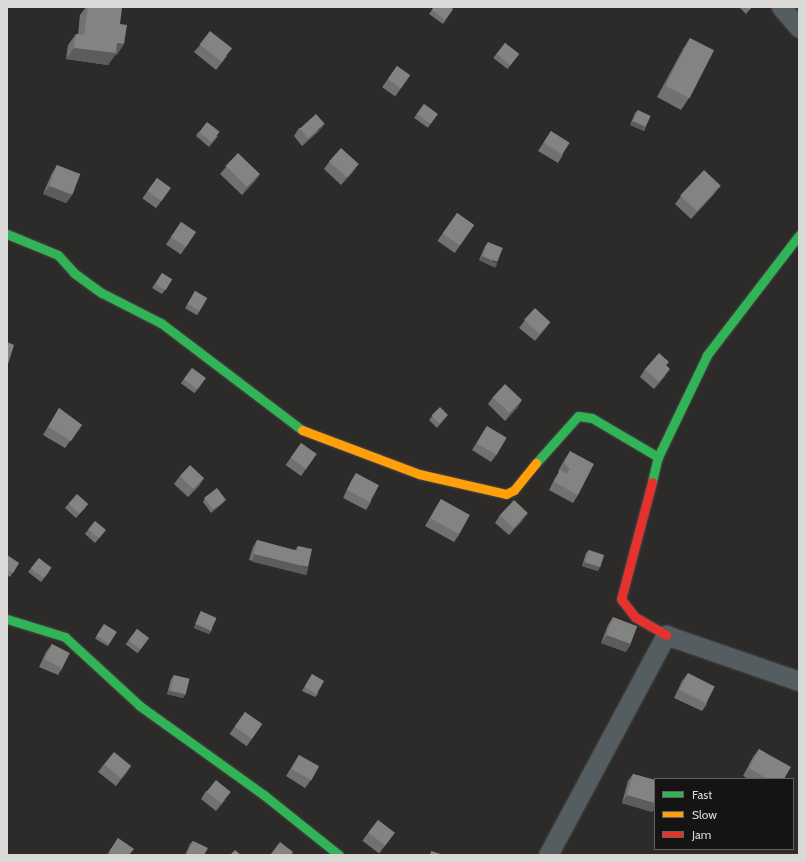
<!DOCTYPE html>
<style>
body{margin:0}
#map{position:relative;width:806px;height:862px;overflow:hidden;background:#2c2b2a;font-family:Cabin,sans-serif}
div>[style]{position:absolute}
[style*='--x']{left:calc(var(--x)*1px);top:calc(var(--y)*1px);width:calc(var(--w)*1px);rotate:calc(var(--a)*1deg)}
.roads{filter:drop-shadow(0 0 1px #484746) drop-shadow(0 0 1px #484746)}
.street>*{height:19px;margin:-9.5px;padding:0 9.5px;transform-origin:9.5px;border-radius:9.5px;background:#545d60}
.fast>*{height:9px;margin:-4.5px;padding:0 4.5px;transform-origin:4.5px;border-radius:4.5px;background:#30b455}
.slow>*{height:9px;margin:-4.5px;padding:0 4.5px;transform-origin:4.5px;border-radius:4.5px;background:#ff9f0a}
.jam>*{height:9px;margin:-4.5px;padding:0 4.5px;transform-origin:4.5px;border-radius:4.5px;background:#e5322d}
.wall>*{inset:0;background:#717170;transform-origin:0 0}
.shaded-wall>*{inset:0;background:#5c5c5b;transform-origin:0 0}
.building>*{inset:0;background:#838382;transform-origin:0 0}
span{translate:-50% -50%;white-space:nowrap;text-align:center;line-height:1.15;-webkit-text-stroke:4px #151413;paint-order:stroke}
.frame{position:absolute;inset:0;border:8px solid #dad9d8;pointer-events:none}
.legend{position:absolute;left:654px;top:778px;width:140px;height:72px;box-sizing:border-box;background:#151413;border:1px solid #646362;margin:0;padding:5px 7px;list-style:none;font-size:12px;color:#dad9d8}
.legend li{display:flex;align-items:center;gap:8px;height:20px}
.legend b{width:20px;border:1px solid #646362}
</style>
<div id="map">
<div class="roads">
<div class="street">
<i style="--x:781;--y:7;--w:28;--a:49"></i>
<i style="--x:548;--y:855;--w:250;--a:-61.8"></i>
<i style="--x:666;--y:635;--w:141;--a:19.1"></i>
</div>
<div class="fast">
<i style="--x:7;--y:234;--w:55;--a:22.4"></i>
<i style="--x:58;--y:255;--w:24;--a:48"></i>
<i style="--x:74;--y:273;--w:34;--a:36"></i>
<i style="--x:102;--y:293;--w:66;--a:27"></i>
<i style="--x:161;--y:323;--w:177;--a:37.2"></i>
<i style="--x:536;--y:463;--w:63;--a:-48.2"></i>
<i style="--x:578;--y:416;--w:14;--a:8"></i>
<i style="--x:592;--y:418;--w:77;--a:30.6"></i>
<i style="--x:652;--y:482;--w:26;--a:-77"></i>
<i style="--x:658;--y:457;--w:113;--a:-64.3"></i>
<i style="--x:707;--y:355;--w:151;--a:-52.5"></i>
<i style="--x:7;--y:619;--w:61;--a:17.2"></i>
<i style="--x:65;--y:637;--w:102;--a:42.6"></i>
<i style="--x:140;--y:706;--w:153;--a:35.7"></i>
<i style="--x:264;--y:795;--w:96;--a:38.7"></i>
</div>
<div class="slow">
<i style="--x:302;--y:430;--w:125;--a:20.6"></i>
<i style="--x:419;--y:474;--w:89;--a:12.9"></i>
<i style="--x:506;--y:494;--w:9;--a:-27"></i>
<i style="--x:514;--y:490;--w:35;--a:-51"></i>
</div>
<div class="jam">
<i style="--x:652;--y:482;--w:121;--a:104.8"></i>
<i style="--x:621;--y:599;--w:23;--a:52"></i>
<i style="--x:635;--y:617;--w:36;--a:30"></i>
</div>
</div>
<div class="wall">
<i style="clip-path:polygon(86px 7px,113px 7px,120px 24px,117px 55px,115px 55px,108px 65px,66px 59px,68px 45px,76px 34px,78px 34px,80px 15px)"></i>
<i style="clip-path:polygon(434px 7px,453px 9px,443px 24px,429px 14px)"></i>
<i style="clip-path:polygon(739px 7px,752px 7px,746px 14px)"></i>
<i style="clip-path:polygon(690px 38px,689px 98px,681px 110px,657px 97px,683px 49px)"></i>
<i style="left:505px;top:43px;width:18px;height:19px;rotate:38deg"></i>
<i style="clip-path:polygon(200px 45px,227px 56px,216px 70px,194px 52px)"></i>
<i style="left:397px;top:66px;width:16px;height:26px;rotate:35deg"></i>
<i style="left:424px;top:104px;width:17px;height:17px;rotate:36deg"></i>
<i style="clip-path:polygon(638px 110px,646px 127px,644px 131px,630px 125px,635px 113px)"></i>
<i style="clip-path:polygon(299px 128px,319px 131px,302px 146px,294px 136px)"></i>
<i style="clip-path:polygon(551px 131px,563px 155px,558px 163px,538px 151px)"></i>
<i style="clip-path:polygon(198px 132px,218px 136px,209px 147px,196px 136px)"></i>
<i style="clip-path:polygon(329px 162px,353px 172px,341px 185px,324px 169px)"></i>
<i style="clip-path:polygon(57px 165px,72px 195px,66px 203px,43px 194px,52px 173px)"></i>
<i style="clip-path:polygon(226px 167px,260px 174px,255px 181px,242px 195px,220px 174px)"></i>
<i style="left:157px;top:178px;width:17px;height:25px;rotate:36deg"></i>
<i style="clip-path:polygon(715px 193px,691px 219px,675px 204px,681px 196px)"></i>
<i style="left:457px;top:213px;width:21px;height:34px;rotate:35deg"></i>
<i style="left:181px;top:222px;width:18px;height:27px;rotate:34deg"></i>
<i style="clip-path:polygon(488px 242px,494px 267px,479px 260px,485px 246px)"></i>
<i style="clip-path:polygon(162px 273px,165px 290px,162px 294px,152px 288px)"></i>
<i style="left:195px;top:291px;width:14px;height:20px;rotate:30deg"></i>
<i style="clip-path:polygon(525px 320px,550px 322px,545px 329px,535px 341px,519px 328px)"></i>
<i style="clip-path:polygon(669px 362px,666px 365px,665px 376px,654px 389px,640px 377px,645px 369px)"></i>
<i style="left:192px;top:368px;width:17px;height:19px;rotate:36deg"></i>
<i style="clip-path:polygon(493px 397px,522px 400px,517px 408px,505px 421px,488px 404px)"></i>
<i style="clip-path:polygon(59px 408px,82px 425px,65px 448px,43px 435px)"></i>
<i style="clip-path:polygon(448px 415px,437px 428px,429px 420px,432px 416px)"></i>
<i style="clip-path:polygon(487px 426px,497px 454px,491px 462px,472px 450px)"></i>
<i style="left:301px;top:443px;width:19px;height:27px;rotate:35deg"></i>
<i style="clip-path:polygon(570px 451px,578px 495px,573px 503px,549px 490px,555px 478px,559px 472px,558px 471px,565px 459px)"></i>
<i style="clip-path:polygon(356px 473px,371px 502px,366px 510px,343px 498px,351px 481px)"></i>
<i style="clip-path:polygon(180px 476px,204px 478px,199px 486px,188px 497px,174px 484px)"></i>
<i style="clip-path:polygon(205px 498px,223px 503px,211px 513px,203px 502px)"></i>
<i style="clip-path:polygon(441px 499px,459px 535px,454px 542px,425px 526px,436px 507px)"></i>
<i style="clip-path:polygon(68px 504px,86px 507px,76px 518px,65px 508px)"></i>
<i style="clip-path:polygon(500px 515px,522px 521px,509px 535px,495px 523px)"></i>
<i style="clip-path:polygon(88px 530px,106px 530px,95px 543px,85px 534px)"></i>
<i style="clip-path:polygon(257px 540px,295px 550px,298px 546px,304px 573px,249px 560px,253px 547px)"></i>
<i style="clip-path:polygon(589px 550px,598px 571px,582px 566px,586px 553px)"></i>
<i style="clip-path:polygon(7px 555px,19px 563px,10px 577px,7px 575px)"></i>
<i style="clip-path:polygon(39px 558px,49px 572px,41px 582px,28px 572px)"></i>
<i style="clip-path:polygon(201px 611px,212px 630px,209px 634px,194px 628px,199px 615px)"></i>
<i style="clip-path:polygon(613px 617px,626px 652px,601px 643px,608px 625px)"></i>
<i style="left:104px;top:624px;width:15px;height:17px;rotate:32deg"></i>
<i style="left:137px;top:629px;width:15px;height:19px;rotate:37deg"></i>
<i style="clip-path:polygon(52px 644px,63px 667px,58px 675px,39px 667px,46px 652px)"></i>
<i style="clip-path:polygon(688px 673px,707px 704px,702px 711px,674px 698px,682px 681px)"></i>
<i style="clip-path:polygon(312px 674px,318px 694px,315px 697px,302px 691px)"></i>
<i style="clip-path:polygon(174px 675px,183px 698px,167px 694px,171px 679px)"></i>
<i style="left:245px;top:712px;width:21px;height:27px;rotate:35deg"></i>
<i style="clip-path:polygon(759px 749px,784px 779px,749px 779px,743px 776px,753px 757px)"></i>
<i style="clip-path:polygon(299px 755px,311px 780px,305px 788px,286px 776px,294px 763px)"></i>
<i style="clip-path:polygon(104px 764px,131px 766px,116px 786px,98px 772px)"></i>
<i style="clip-path:polygon(633px 774px,655px 780px,655px 808px,652px 812px,622px 803px,628px 781px)"></i>
<i style="clip-path:polygon(206px 791px,225px 800px,216px 811px,201px 799px)"></i>
<i style="left:378px;top:820px;width:21px;height:26px;rotate:37deg"></i>
<i style="clip-path:polygon(118px 838px,129px 855px,107px 855px)"></i>
<i style="clip-path:polygon(193px 841px,204px 855px,185px 855px,190px 844px)"></i>
</div>
<div class="shaded-wall">
<i style="clip-path:polygon(117px 43px,124px 44px,117px 55px,115px 55px,108px 65px,66px 59px,74px 48px)"></i>
<i style="clip-path:polygon(633px 121px,646px 127px,644px 131px,630px 125px)"></i>
<i style="clip-path:polygon(325px 124px,319px 131px,302px 146px,308px 139px)"></i>
<i style="clip-path:polygon(359px 164px,353px 172px,341px 185px,346px 178px)"></i>
<i style="clip-path:polygon(260px 174px,255px 181px,242px 195px,247px 187px)"></i>
<i style="clip-path:polygon(49px 186px,72px 195px,66px 203px,43px 194px)"></i>
<i style="clip-path:polygon(721px 186px,715px 193px,691px 219px,697px 211px)"></i>
<i style="left:482px;top:256px;width:17px;height:5px;rotate:25deg"></i>
<i style="clip-path:polygon(550px 322px,545px 329px,535px 341px,540px 334px)"></i>
<i style="clip-path:polygon(670px 369px,665px 376px,654px 389px,659px 382px)"></i>
<i style="clip-path:polygon(522px 400px,517px 408px,505px 421px,510px 413px)"></i>
<i style="clip-path:polygon(204px 478px,199px 486px,188px 497px,194px 489px)"></i>
<i style="clip-path:polygon(226px 500px,223px 503px,211px 513px,214px 509px)"></i>
<i style="clip-path:polygon(528px 513px,522px 521px,509px 535px,514px 528px)"></i>
<i style="left:254px;top:554px;width:56px;height:8px;rotate:14deg"></i>
<i style="clip-path:polygon(585px 562px,600px 567px,598px 571px,582px 566px)"></i>
<i style="clip-path:polygon(196px 624px,212px 630px,209px 634px,194px 628px)"></i>
<i style="clip-path:polygon(607px 635px,631px 644px,626px 652px,601px 643px)"></i>
<i style="clip-path:polygon(169px 690px,186px 694px,183px 698px,167px 694px)"></i>
<i style="clip-path:polygon(131px 766px,126px 774px,116px 786px,121px 778px)"></i>
<i style="clip-path:polygon(231px 792px,225px 800px,216px 811px,221px 804px)"></i>
<i style="clip-path:polygon(627px 795px,655px 803px,655px 808px,652px 812px,622px 803px)"></i>
</div>
<div class="building">
<i style="clip-path:polygon(88px 7px,113px 7px,122px 8px,120px 24px,127px 25px,124px 44px,117px 43px,116px 53px,74px 48px,76px 34px,84px 35px)"></i>
<i style="clip-path:polygon(434px 7px,451px 7px,453px 9px,445px 20px,432px 10px)"></i>
<i style="clip-path:polygon(746px 7px,751px 7px,749px 10px)"></i>
<i style="left:210px;top:31px;width:28px;height:17px;rotate:38deg"></i>
<i style="left:690px;top:38px;width:27px;height:54px;rotate:27deg"></i>
<i style="left:505px;top:43px;width:18px;height:14px;rotate:38deg"></i>
<i style="left:397px;top:66px;width:16px;height:16px;rotate:35deg"></i>
<i style="left:424px;top:104px;width:17px;height:12px;rotate:36deg"></i>
<i style="left:638px;top:110px;width:14px;height:12px;rotate:25deg"></i>
<i style="left:316px;top:114px;width:13px;height:22px;rotate:48deg"></i>
<i style="left:207px;top:122px;width:16px;height:13px;rotate:38deg"></i>
<i style="left:551px;top:131px;width:22px;height:14px;rotate:32deg"></i>
<i style="left:341px;top:148px;width:24px;height:18px;rotate:42deg"></i>
<i style="left:238px;top:153px;width:30px;height:18px;rotate:44deg"></i>
<i style="left:57px;top:165px;width:25px;height:22px;rotate:21deg"></i>
<i style="left:704px;top:170px;width:23px;height:35px;rotate:43deg"></i>
<i style="left:157px;top:178px;width:17px;height:16px;rotate:36deg"></i>
<i style="left:457px;top:213px;width:21px;height:25px;rotate:35deg"></i>
<i style="left:181px;top:222px;width:18px;height:18px;rotate:34deg"></i>
<i style="left:488px;top:242px;width:16px;height:15px;rotate:22deg"></i>
<i style="left:162px;top:273px;width:12px;height:13px;rotate:31deg"></i>
<i style="left:195px;top:291px;width:14px;height:15px;rotate:30deg"></i>
<i style="left:535px;top:308px;width:21px;height:16px;rotate:43deg"></i>
<i style="clip-path:polygon(7px 342px,14px 345px,8px 364px,7px 364px)"></i>
<i style="clip-path:polygon(659px 353px,669px 362px,666px 365px,670px 369px,659px 382px,645px 369px)"></i>
<i style="left:192px;top:368px;width:17px;height:14px;rotate:36deg"></i>
<i style="left:505px;top:384px;width:23px;height:18px;rotate:43deg"></i>
<i style="left:440px;top:407px;width:11px;height:12px;rotate:45deg"></i>
<i style="clip-path:polygon(59px 408px,82px 425px,71px 441px,48px 427px)"></i>
<i style="left:487px;top:426px;width:23px;height:20px;rotate:31deg"></i>
<i style="left:301px;top:443px;width:19px;height:18px;rotate:35deg"></i>
<i style="clip-path:polygon(570px 451px,594px 464px,578px 495px,554px 482px,560px 470px,566px 474px,570px 469px,564px 463px)"></i>
<i style="left:190px;top:465px;width:19px;height:15px;rotate:43deg"></i>
<i style="left:356px;top:473px;width:26px;height:19px;rotate:28deg"></i>
<i style="left:217px;top:488px;width:15px;height:16px;rotate:53deg"></i>
<i style="left:77px;top:494px;width:15px;height:13px;rotate:42deg"></i>
<i style="left:441px;top:499px;width:33px;height:22px;rotate:29deg"></i>
<i style="left:514px;top:500px;width:19px;height:21px;rotate:43deg"></i>
<i style="left:95px;top:521px;width:14px;height:11px;rotate:39deg"></i>
<i style="clip-path:polygon(257px 540px,297px 551px,298px 546px,312px 549px,308px 567px,254px 554px)"></i>
<i style="left:589px;top:550px;width:16px;height:13px;rotate:18deg"></i>
<i style="clip-path:polygon(7px 555px,19px 563px,13px 573px,7px 569px)"></i>
<i style="left:39px;top:558px;width:16px;height:13px;rotate:38deg"></i>
<i style="left:201px;top:611px;width:17px;height:14px;rotate:24deg"></i>
<i style="left:613px;top:617px;width:26px;height:19px;rotate:21deg"></i>
<i style="left:104px;top:624px;width:15px;height:14px;rotate:32deg"></i>
<i style="left:137px;top:629px;width:15px;height:14px;rotate:37deg"></i>
<i style="left:52px;top:644px;width:20px;height:17px;rotate:27deg"></i>
<i style="left:688px;top:673px;width:30px;height:19px;rotate:27deg"></i>
<i style="left:312px;top:674px;width:14px;height:15px;rotate:30deg"></i>
<i style="left:174px;top:675px;width:16px;height:16px;rotate:14deg"></i>
<i style="left:245px;top:712px;width:21px;height:18px;rotate:35deg"></i>
<i style="clip-path:polygon(759px 749px,791px 767px,784px 779px,768px 779px,749px 768px)"></i>
<i style="left:114px;top:752px;width:22px;height:16px;rotate:39deg"></i>
<i style="left:299px;top:755px;width:23px;height:16px;rotate:29deg"></i>
<i style="clip-path:polygon(633px 774px,655px 780px,655px 803px,627px 795px)"></i>
<i style="left:216px;top:780px;width:19px;height:15px;rotate:39deg"></i>
<i style="left:378px;top:820px;width:21px;height:16px;rotate:37deg"></i>
<i style="clip-path:polygon(118px 838px,134px 849px,129px 855px,114px 855px,109px 852px)"></i>
<i style="clip-path:polygon(193px 841px,208px 848px,204px 855px,189px 855px,187px 854px)"></i>
<i style="clip-path:polygon(280px 842px,293px 852px,291px 855px,273px 855px,271px 854px)"></i>
<i style="clip-path:polygon(235px 850px,241px 855px,230px 855px)"></i>
<i style="clip-path:polygon(431px 851px,444px 855px,430px 855px)"></i>
</div>
<div class="frame"></div>
<ul class="legend">
<li><b style="height:5px;background:#30b455"></b>Fast</li>
<li><b style="height:5px;background:#ff9f0a"></b>Slow</li>
<li><b style="height:5px;background:#e5322d"></b>Jam</li>
</ul>
</div>
